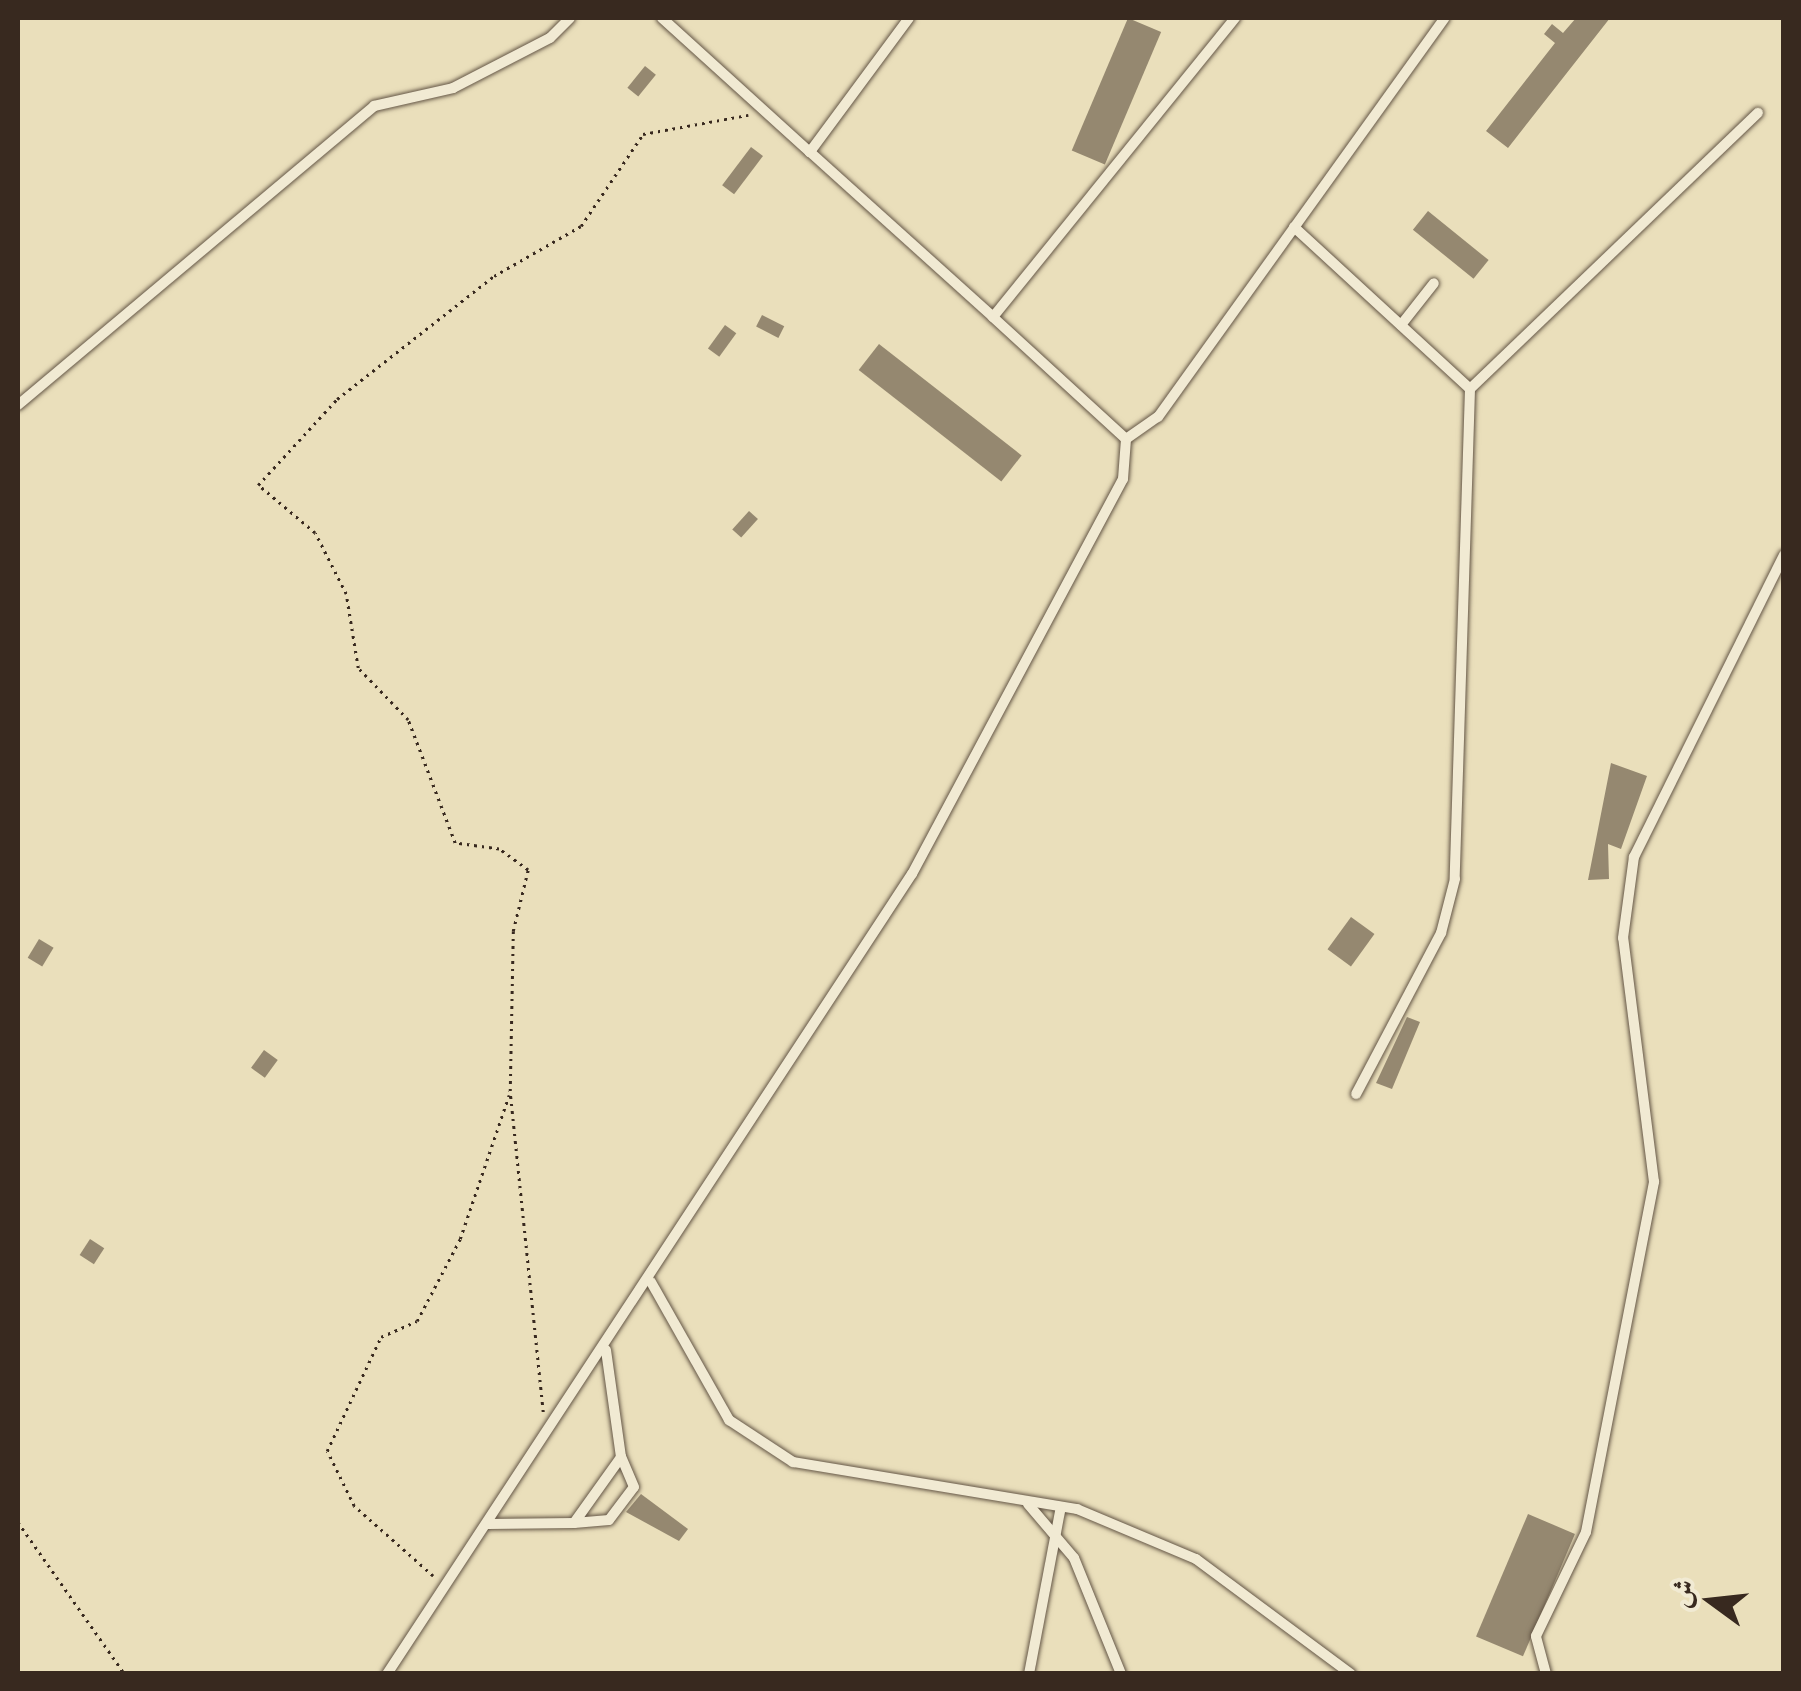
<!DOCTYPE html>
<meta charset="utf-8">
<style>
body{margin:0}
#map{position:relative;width:1801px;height:1691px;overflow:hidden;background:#eadfbb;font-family:"Libre Caslon Text",Amiri,serif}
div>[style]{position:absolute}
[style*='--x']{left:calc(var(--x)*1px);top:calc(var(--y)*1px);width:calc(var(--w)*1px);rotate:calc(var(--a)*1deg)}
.building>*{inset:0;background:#958870;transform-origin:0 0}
.path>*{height:2.5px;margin-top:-1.25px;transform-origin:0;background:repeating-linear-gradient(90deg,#38291f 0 2.5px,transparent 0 7.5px)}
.roads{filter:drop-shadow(0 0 2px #645646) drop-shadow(0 0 2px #645646)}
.lane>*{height:10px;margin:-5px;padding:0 5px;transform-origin:5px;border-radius:5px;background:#f1ead3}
span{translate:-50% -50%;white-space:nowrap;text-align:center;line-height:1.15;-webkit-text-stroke:8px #f1ead3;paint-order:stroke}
.frame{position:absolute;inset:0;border:20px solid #38291f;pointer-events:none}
.north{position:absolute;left:1661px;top:1551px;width:100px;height:100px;-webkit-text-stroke:8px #f1ead3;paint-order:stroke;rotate:285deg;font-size:28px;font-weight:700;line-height:40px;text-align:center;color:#38291f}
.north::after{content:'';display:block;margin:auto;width:35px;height:45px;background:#38291f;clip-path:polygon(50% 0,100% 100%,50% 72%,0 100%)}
</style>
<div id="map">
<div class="building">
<i style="left:1128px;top:18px;width:36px;height:144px;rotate:23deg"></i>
<i style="clip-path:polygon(1576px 18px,1610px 18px,1508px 148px,1486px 131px,1555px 43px,1544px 34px,1552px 24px,1563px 33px)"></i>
<i style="left:645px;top:66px;width:14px;height:28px;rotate:39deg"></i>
<i style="left:751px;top:147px;width:15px;height:48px;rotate:37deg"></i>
<i style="left:1428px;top:211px;width:78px;height:24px;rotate:39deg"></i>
<i style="left:762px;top:315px;width:25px;height:13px;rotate:27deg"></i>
<i style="left:725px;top:325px;width:14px;height:29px;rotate:36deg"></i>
<i style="left:879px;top:344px;width:181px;height:33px;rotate:38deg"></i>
<i style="left:749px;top:511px;width:12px;height:25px;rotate:42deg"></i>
<i style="clip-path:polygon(1611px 763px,1647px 776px,1621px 849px,1608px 844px,1609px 879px,1588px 880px)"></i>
<i style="left:1351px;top:917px;width:29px;height:40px;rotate:36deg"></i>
<i style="left:39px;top:939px;width:17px;height:22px;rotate:31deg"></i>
<i style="clip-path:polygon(1407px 1017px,1420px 1022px,1392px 1089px,1376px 1083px)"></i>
<i style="left:264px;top:1050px;width:17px;height:22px;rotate:36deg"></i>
<i style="left:90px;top:1239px;width:17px;height:19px;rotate:33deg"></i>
<i style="clip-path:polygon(641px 1494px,688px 1529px,679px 1541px,626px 1512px)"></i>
<i style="left:1528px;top:1514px;width:51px;height:133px;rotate:23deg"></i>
</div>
<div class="path">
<i style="--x:543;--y:1412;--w:323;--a:-95.9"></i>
<i style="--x:510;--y:1091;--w:160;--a:-88.9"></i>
<i style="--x:513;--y:931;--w:63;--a:-76.2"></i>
<i style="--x:528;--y:870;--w:36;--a:-144"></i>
<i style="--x:499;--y:849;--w:44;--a:-172.2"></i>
<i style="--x:455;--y:843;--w:132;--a:-110.9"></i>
<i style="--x:408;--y:720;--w:72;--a:-133.9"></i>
<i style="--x:358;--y:668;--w:75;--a:-99.2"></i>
<i style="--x:346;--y:594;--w:68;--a:-116.9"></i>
<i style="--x:315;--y:533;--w:75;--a:-139.9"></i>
<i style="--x:258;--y:485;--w:117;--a:-47.4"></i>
<i style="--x:337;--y:399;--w:199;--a:-38.1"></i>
<i style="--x:494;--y:276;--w:100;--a:-29.9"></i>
<i style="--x:581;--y:226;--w:111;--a:-56"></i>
<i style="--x:643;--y:134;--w:107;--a:-10.3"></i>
<i style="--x:18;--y:1522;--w:186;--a:54.9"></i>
<i style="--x:433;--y:1576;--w:106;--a:-138.5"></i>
<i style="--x:354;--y:1506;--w:61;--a:-116.1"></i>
<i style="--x:327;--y:1451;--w:126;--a:-64.7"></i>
<i style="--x:381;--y:1337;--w:39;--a:-24"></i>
<i style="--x:417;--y:1321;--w:93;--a:-62.3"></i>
<i style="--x:460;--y:1239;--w:152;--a:-71.2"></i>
</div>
<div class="roads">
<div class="lane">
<i style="--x:662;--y:18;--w:200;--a:42.2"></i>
<i style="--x:909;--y:18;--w:167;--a:126.5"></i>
<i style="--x:810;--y:152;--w:246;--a:42"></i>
<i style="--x:1294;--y:227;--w:239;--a:42.6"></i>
<i style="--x:1470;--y:389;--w:490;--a:91.8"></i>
<i style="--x:1455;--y:879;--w:56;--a:104.5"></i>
<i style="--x:1441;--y:933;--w:182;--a:117.8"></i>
<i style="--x:1401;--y:325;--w:53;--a:-51.8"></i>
<i style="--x:1470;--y:389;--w:399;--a:-43.8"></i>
<i style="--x:18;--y:405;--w:465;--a:-40"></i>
<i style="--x:374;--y:106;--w:81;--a:-12.8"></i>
<i style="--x:453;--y:88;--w:109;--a:-27.3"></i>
<i style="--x:550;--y:38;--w:28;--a:-45"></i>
<i style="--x:1126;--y:439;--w:39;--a:-35"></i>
<i style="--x:1158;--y:417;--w:491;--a:-54.3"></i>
<i style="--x:651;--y:1282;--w:159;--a:60.5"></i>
<i style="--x:729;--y:1420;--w:77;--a:33.3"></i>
<i style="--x:793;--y:1462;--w:288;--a:9.4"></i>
<i style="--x:1077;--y:1509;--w:129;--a:22.8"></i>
<i style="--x:1196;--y:1559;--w:193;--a:36.6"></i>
<i style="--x:1028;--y:1504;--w:71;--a:49.6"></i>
<i style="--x:1074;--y:1558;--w:125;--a:67.9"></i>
<i style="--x:574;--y:1523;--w:35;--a:-5"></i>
<i style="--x:609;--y:1520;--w:41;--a:-52.9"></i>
<i style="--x:634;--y:1487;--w:33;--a:-113"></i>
<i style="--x:488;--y:1524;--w:86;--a:-0.7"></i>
<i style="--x:574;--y:1523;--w:81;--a:-54.5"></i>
<i style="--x:621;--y:1457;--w:108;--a:-98"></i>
<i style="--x:387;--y:1674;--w:957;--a:-56.73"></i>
<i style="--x:912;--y:874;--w:448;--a:-61.9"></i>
<i style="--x:1123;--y:479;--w:40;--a:-85.7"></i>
<i style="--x:1126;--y:439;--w:180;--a:-137.5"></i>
<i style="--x:993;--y:317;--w:385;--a:-51"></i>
<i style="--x:1029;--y:1674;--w:170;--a:-79.2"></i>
<i style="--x:1546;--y:1674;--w:39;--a:-105"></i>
<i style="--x:1536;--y:1636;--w:115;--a:-64.3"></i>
<i style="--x:1586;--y:1532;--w:357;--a:-79"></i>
<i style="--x:1654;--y:1182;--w:246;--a:-97.2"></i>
<i style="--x:1623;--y:938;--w:82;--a:-82.3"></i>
<i style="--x:1634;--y:857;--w:337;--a:-63.6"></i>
</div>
</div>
<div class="frame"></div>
<div class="north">ش</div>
</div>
